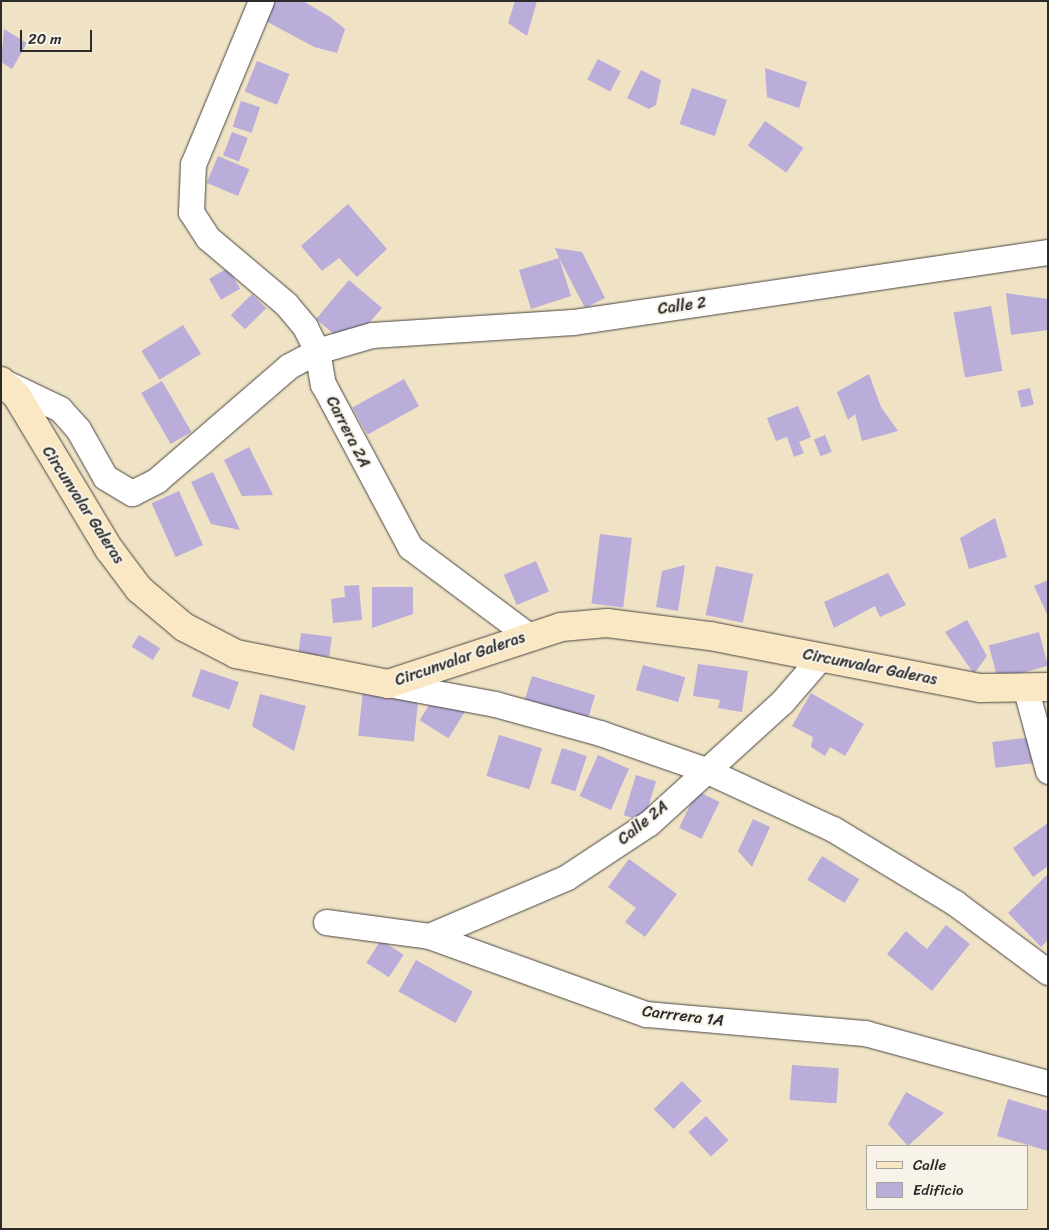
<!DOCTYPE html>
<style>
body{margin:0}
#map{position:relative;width:1049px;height:1230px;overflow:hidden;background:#efe2c5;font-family:Sriracha,sans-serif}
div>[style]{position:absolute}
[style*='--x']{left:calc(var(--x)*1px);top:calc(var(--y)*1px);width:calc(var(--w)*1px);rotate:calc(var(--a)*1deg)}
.building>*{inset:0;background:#bbadda;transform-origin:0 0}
.roads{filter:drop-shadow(0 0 1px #484642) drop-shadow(0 0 1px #484642)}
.street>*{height:25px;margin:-12.5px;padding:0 12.5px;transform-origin:12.5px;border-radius:12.5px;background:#fff}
.secondary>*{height:28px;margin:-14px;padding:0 14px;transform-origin:14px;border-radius:14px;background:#fae7c3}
span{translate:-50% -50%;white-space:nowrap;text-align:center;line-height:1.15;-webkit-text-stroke:4px #f7f3e8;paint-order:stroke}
.street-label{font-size:16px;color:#2b2b2b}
.frame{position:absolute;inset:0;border:2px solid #2b2b2b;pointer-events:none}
.legend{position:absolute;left:866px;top:1145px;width:162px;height:65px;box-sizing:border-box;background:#f7f3e8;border:1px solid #a5a39c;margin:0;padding:6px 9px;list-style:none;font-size:15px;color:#2b2b2b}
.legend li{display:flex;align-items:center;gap:10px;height:25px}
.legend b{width:25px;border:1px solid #a5a39c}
.scale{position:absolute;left:20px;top:30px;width:72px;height:22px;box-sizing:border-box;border:2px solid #2b2b2b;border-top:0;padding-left:6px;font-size:15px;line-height:18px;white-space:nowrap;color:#2b2b2b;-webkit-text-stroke:4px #f7f3e8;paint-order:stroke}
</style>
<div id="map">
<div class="building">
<i style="clip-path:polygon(275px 1px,303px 1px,330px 17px,345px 29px,337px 53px,314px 47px,264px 20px)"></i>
<i style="clip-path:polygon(515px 1px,537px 1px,527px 36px,508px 23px)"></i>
<i style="clip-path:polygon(4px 29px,27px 43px,12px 69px,1px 62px)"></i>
<i style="left:598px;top:59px;width:26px;height:23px;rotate:28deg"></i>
<i style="left:257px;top:61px;width:35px;height:33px;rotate:22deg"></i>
<i style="clip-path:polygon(765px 68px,807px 82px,799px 108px,767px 97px)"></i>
<i style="clip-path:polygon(641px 70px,661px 80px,656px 105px,649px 109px,627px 98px)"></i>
<i style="left:692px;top:88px;width:37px;height:38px;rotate:19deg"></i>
<i style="left:241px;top:101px;width:20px;height:27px;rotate:18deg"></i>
<i style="left:765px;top:121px;width:47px;height:30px;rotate:35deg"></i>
<i style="left:232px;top:132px;width:17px;height:25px;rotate:21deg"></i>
<i style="left:218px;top:156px;width:34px;height:29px;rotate:23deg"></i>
<i style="clip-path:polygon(348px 204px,387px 249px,357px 277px,339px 258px,322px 271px,301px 246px)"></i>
<i style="clip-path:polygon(555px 248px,582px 252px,605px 298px,585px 308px,559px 258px,571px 296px,531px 309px,519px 270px,559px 258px)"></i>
<i style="left:228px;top:268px;width:24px;height:22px;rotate:60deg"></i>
<i style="clip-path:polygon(349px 280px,382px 308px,362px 331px,350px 328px,336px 336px,316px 319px)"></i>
<i style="clip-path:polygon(1006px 293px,1048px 299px,1048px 330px,1011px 335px)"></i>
<i style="left:252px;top:294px;width:20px;height:30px;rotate:45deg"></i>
<i style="left:991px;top:306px;width:66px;height:38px;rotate:80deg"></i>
<i style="left:183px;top:325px;width:34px;height:49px;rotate:58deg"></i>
<i style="clip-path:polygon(869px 374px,881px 407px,898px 431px,862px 441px,855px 414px,848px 420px,837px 392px)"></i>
<i style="left:404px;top:379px;width:31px;height:59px;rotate:61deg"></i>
<i style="left:162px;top:381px;width:59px;height:24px;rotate:60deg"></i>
<i style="left:1030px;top:388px;width:17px;height:13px;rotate:77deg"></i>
<i style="clip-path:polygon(798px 406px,811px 437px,799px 442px,804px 453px,794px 457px,787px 437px,776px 441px,767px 418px)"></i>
<i style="left:825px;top:435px;width:18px;height:12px;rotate:68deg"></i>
<i style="clip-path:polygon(249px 447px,273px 495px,242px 496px,224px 460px)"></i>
<i style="clip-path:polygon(213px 472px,240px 530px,211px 524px,191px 482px)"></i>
<i style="left:179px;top:491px;width:59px;height:30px;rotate:66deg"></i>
<i style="clip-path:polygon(995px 518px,1007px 557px,969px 569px,960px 538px)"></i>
<i style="left:600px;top:534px;width:32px;height:70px;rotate:7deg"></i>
<i style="left:536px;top:561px;width:33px;height:35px;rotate:67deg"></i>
<i style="clip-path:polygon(685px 565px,678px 611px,656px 607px,662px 571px)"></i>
<i style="left:716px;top:566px;width:38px;height:50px;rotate:12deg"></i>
<i style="clip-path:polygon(888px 573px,906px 605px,880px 617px,875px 606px,834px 628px,824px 602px)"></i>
<i style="clip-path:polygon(1048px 580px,1048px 616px,1034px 586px)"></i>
<i style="clip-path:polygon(359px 585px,362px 620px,333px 623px,331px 599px,345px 597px,344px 586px)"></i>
<i style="clip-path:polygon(372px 587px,413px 587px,413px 614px,372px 628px)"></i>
<i style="clip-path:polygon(967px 620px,987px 656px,974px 674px,945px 632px)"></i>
<i style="left:1039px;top:632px;width:35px;height:52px;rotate:75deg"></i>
<i style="left:301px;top:633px;width:31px;height:20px;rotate:7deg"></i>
<i style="left:139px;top:635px;width:25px;height:14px;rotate:32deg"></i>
<i style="clip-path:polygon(698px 664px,748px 671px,742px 712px,718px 708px,720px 700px,693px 696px)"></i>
<i style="left:643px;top:665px;width:44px;height:26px;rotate:16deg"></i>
<i style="left:201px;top:669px;width:40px;height:29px;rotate:19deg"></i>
<i style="left:532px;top:676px;width:66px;height:24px;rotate:17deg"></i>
<i style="left:363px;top:690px;width:56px;height:46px;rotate:6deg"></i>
<i style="clip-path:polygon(811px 693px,864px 724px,845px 756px,830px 747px,825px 756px,811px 747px,813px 737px,792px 726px)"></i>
<i style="clip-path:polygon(260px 694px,306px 706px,294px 751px,252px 726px)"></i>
<i style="left:436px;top:694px;width:34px;height:31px;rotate:32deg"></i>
<i style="left:499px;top:735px;width:45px;height:43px;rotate:17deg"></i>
<i style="left:1033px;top:737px;width:26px;height:41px;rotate:83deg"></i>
<i style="left:562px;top:748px;width:26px;height:37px;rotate:18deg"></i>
<i style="left:598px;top:755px;width:34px;height:45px;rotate:24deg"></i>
<i style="left:636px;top:775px;width:21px;height:42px;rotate:17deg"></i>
<i style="left:697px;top:791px;width:25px;height:41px;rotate:26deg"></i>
<i style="clip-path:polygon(753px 819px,770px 827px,752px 867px,738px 851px)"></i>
<i style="clip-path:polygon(1048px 823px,1048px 866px,1033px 877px,1013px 848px)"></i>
<i style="left:822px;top:856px;width:44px;height:28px;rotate:32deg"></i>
<i style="clip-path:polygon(629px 859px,677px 894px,645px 937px,625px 922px,636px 908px,608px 887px)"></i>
<i style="clip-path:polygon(1048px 874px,1048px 940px,1041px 947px,1008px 913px)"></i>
<i style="clip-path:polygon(946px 925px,970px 944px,932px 991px,887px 954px,906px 931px,927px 949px)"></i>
<i style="left:381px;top:940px;width:27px;height:27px;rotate:33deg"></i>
<i style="left:416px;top:960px;width:65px;height:36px;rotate:29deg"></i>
<i style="left:792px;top:1065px;width:47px;height:35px;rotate:4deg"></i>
<i style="left:682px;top:1081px;width:28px;height:40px;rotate:45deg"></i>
<i style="clip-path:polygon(906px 1092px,944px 1113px,908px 1146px,888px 1124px)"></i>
<i style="clip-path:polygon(1008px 1099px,1048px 1111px,1048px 1151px,997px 1136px)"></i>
<i style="left:706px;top:1116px;width:33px;height:24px;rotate:47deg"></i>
</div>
<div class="roads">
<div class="street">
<i style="--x:261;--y:1;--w:177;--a:112.6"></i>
<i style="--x:193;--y:164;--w:48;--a:92.4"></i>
<i style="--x:191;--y:212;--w:31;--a:57"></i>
<i style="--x:208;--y:238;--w:102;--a:40.2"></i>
<i style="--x:286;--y:304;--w:30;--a:50"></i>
<i style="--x:305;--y:327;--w:27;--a:63"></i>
<i style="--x:317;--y:351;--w:34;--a:80"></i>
<i style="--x:323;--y:384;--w:185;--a:61.9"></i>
<i style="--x:410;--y:547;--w:149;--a:36.8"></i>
<i style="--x:4;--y:382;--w:62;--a:25.7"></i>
<i style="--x:60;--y:409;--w:27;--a:48"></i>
<i style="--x:78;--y:429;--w:55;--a:60.6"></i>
<i style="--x:105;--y:477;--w:31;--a:31"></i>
<i style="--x:132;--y:493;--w:28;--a:-27"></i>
<i style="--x:157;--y:480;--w:174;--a:-40.8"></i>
<i style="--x:289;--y:366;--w:32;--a:-28"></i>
<i style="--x:317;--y:351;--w:57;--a:-16.2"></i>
<i style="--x:372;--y:335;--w:201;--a:-3.7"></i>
<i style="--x:573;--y:322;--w:480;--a:-8.4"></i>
<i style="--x:388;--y:684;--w:109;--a:10.6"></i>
<i style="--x:495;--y:704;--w:109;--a:15.4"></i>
<i style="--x:600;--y:733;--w:109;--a:19.3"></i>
<i style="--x:703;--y:769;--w:143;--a:24.8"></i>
<i style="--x:833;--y:829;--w:143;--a:31.2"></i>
<i style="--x:955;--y:903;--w:116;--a:36.6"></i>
<i style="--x:1026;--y:690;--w:84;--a:74.8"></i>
<i style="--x:326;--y:922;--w:104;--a:7.7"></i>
<i style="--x:429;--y:936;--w:231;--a:19.8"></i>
<i style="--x:646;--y:1014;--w:220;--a:5"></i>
<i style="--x:865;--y:1033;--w:190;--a:15.3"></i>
<i style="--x:429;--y:936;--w:150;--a:-23.1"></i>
<i style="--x:567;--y:877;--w:98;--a:-33.4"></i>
<i style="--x:649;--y:823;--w:180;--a:-42.3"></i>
<i style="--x:782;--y:702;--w:60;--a:-49.1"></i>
</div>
<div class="secondary">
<i style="--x:1;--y:381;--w:22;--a:43"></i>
<i style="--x:17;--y:396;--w:179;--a:59"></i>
<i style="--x:109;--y:549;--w:50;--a:53.1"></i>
<i style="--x:139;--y:589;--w:59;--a:40.2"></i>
<i style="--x:184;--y:627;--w:59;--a:27.4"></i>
<i style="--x:236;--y:654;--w:155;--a:11.2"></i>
<i style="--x:388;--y:684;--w:182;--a:-18.2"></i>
<i style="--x:561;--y:627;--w:46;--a:-5"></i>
<i style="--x:607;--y:623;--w:104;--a:7.2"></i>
<i style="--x:710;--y:636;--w:276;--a:10.9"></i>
<i style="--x:981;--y:688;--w:67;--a:-0.9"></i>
</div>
</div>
<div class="street-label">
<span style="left:682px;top:306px;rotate:-8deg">Calle 2</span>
<span style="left:348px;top:432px;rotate:63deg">Carrera 2A</span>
<span style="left:83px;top:505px;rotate:57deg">Circunvalar Galeras</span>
<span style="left:460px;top:659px;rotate:-19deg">Circunvalar Galeras</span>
<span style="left:870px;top:667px;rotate:11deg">Circunvalar Galeras</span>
<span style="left:643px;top:823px;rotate:-39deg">Calle 2A</span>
<span style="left:683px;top:1016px;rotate:7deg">Carrrera 1A</span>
</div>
<div class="frame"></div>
<ul class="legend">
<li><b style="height:6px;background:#fae7c3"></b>Calle</li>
<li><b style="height:14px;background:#bbadda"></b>Edificio</li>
</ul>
<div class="scale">20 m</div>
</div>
